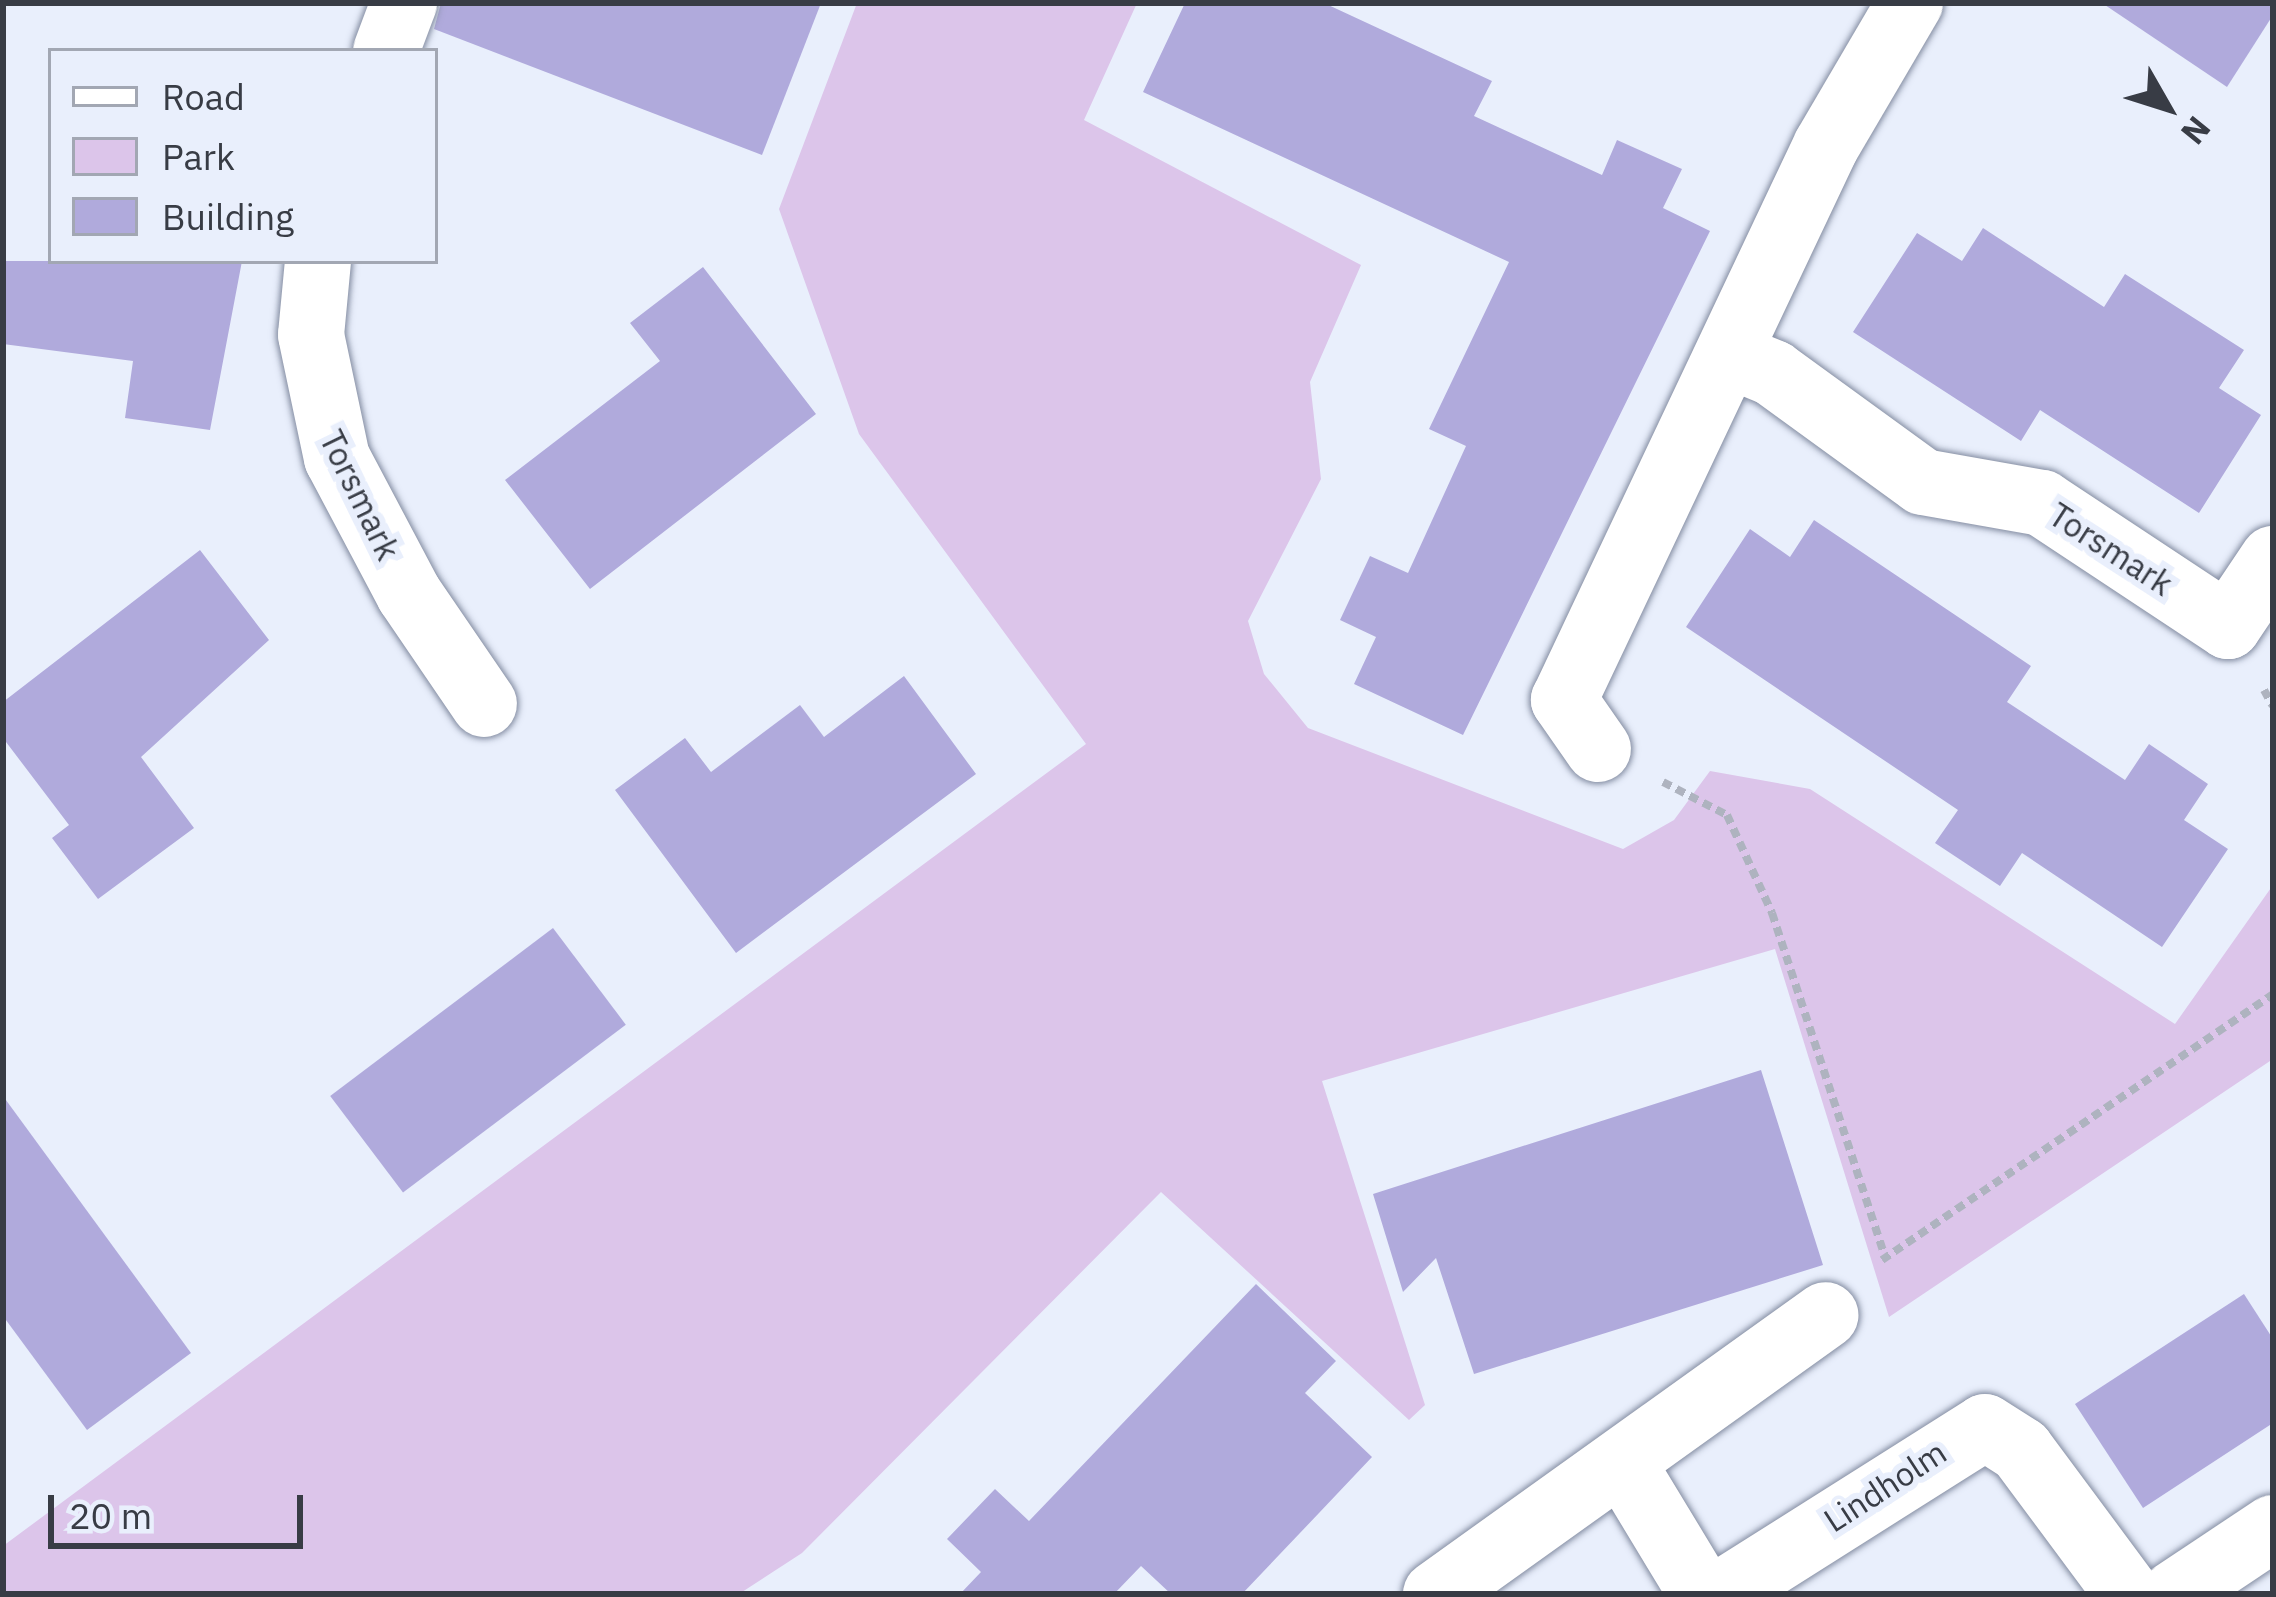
<!DOCTYPE html>
<style>
body{margin:0}
#map{position:relative;width:2276px;height:1597px;overflow:hidden;background:#e9effc;font-family:"IBM Plex Sans",sans-serif}
div>[style]{position:absolute}
[style*='--x']{left:calc(var(--x)*1px);top:calc(var(--y)*1px);width:calc(var(--w)*1px);rotate:calc(var(--a)*1deg)}
.green>*{inset:0;background:#dcc5ea}
.building>*{inset:0;background:#b0aadc;transform-origin:0 0}
.path>*{height:8px;margin-top:-4px;transform-origin:0;background:repeating-linear-gradient(90deg,#aeb3bf 0 9px,transparent 0 15px)}
.roads{filter:drop-shadow(0 0 3px #848da2) drop-shadow(0 0 3px #848da2)}
.minor>*{height:66px;margin:-33px;padding:0 33px;transform-origin:33px;border-radius:33px;background:#fff}
span{translate:-50% -50%;white-space:nowrap;text-align:center;line-height:1.15;-webkit-text-stroke:12px #e9effc;paint-order:stroke}
.street-label{font-size:33px;color:#383c45}
.frame{position:absolute;inset:0;border:6px solid #383c45;pointer-events:none}
.legend{position:absolute;left:48px;top:48px;width:390px;height:216px;box-sizing:border-box;background:#e9effc;border:3px solid #a2a7b3;margin:0;padding:15px 21px;list-style:none;font-size:36px;color:#383c45}
.legend li{display:flex;align-items:center;gap:24px;height:60px}
.legend b{width:60px;border:3px solid #a2a7b3}
.north{position:absolute;left:2108px;top:48px;width:120px;height:120px;-webkit-text-stroke:9px #e9effc;paint-order:stroke;rotate:129deg;font-size:33px;font-weight:700;line-height:48px;text-align:center;color:#383c45}
.north::after{content:'';display:block;margin:auto;width:42px;height:54px;background:#383c45;clip-path:polygon(50% 0,100% 100%,50% 72%,0 100%)}
.scale{position:absolute;left:48px;top:1495px;width:255px;height:54px;box-sizing:border-box;border:6px solid #383c45;border-top:0;padding-left:15px;font-size:36px;line-height:42px;white-space:nowrap;color:#383c45;-webkit-text-stroke:9px #e9effc;paint-order:stroke}
</style>
<div id="map">
<div class="green">
<i style="clip-path:polygon(857px 3px,1137px 3px,1084px 120px,1361px 265px,1310px 382px,1321px 479px,1248px 621px,1264px 674px,1308px 728px,1623px 849px,1674px 820px,1710px 771px,1810px 789px,2175px 1024px,2273px 885px,2273px 1059px,1889px 1317px,1775px 949px,1322px 1081px,1425px 1405px,1409px 1420px,1161px 1192px,802px 1553px,739px 1594px,3px 1594px,3px 1546px,1086px 744px,859px 434px,779px 209px)"></i>
</div>
<div class="building">
<i style="clip-path:polygon(441px 3px,821px 3px,762px 155px,434px 29px)"></i>
<i style="clip-path:polygon(1185px 3px,1324px 3px,1492px 81px,1474px 116px,1602px 175px,1617px 140px,1682px 169px,1663px 208px,1710px 231px,1463px 735px,1354px 684px,1376px 637px,1340px 620px,1370px 556px,1408px 573px,1466px 446px,1429px 429px,1509px 262px,1143px 92px)"></i>
<i style="clip-path:polygon(2102px 3px,2273px 3px,2273px 15px,2227px 87px)"></i>
<i style="clip-path:polygon(1983px 228px,2104px 307px,2125px 274px,2244px 350px,2219px 388px,2261px 415px,2199px 513px,2040px 410px,2021px 441px,1853px 332px,1917px 233px,1962px 261px)"></i>
<i style="clip-path:polygon(3px 261px,242px 261px,210px 430px,125px 418px,133px 361px,3px 344px)"></i>
<i style="clip-path:polygon(703px 267px,816px 414px,590px 589px,505px 480px,660px 361px,630px 323px)"></i>
<i style="clip-path:polygon(1814px 520px,2031px 666px,2007px 702px,2125px 780px,2149px 744px,2208px 784px,2184px 820px,2228px 849px,2162px 947px,2022px 853px,2000px 886px,1935px 843px,1958px 810px,1686px 627px,1750px 529px,1790px 557px)"></i>
<i style="clip-path:polygon(200px 550px,269px 640px,141px 757px,194px 828px,98px 899px,52px 838px,69px 825px,3px 738px,3px 702px)"></i>
<i style="clip-path:polygon(904px 676px,976px 774px,736px 953px,615px 790px,685px 738px,711px 772px,800px 705px,824px 737px)"></i>
<i style="left:553px;top:928px;width:121px;height:279px;rotate:53deg"></i>
<i style="clip-path:polygon(1761px 1070px,1823px 1265px,1474px 1374px,1436px 1258px,1403px 1292px,1373px 1194px)"></i>
<i style="clip-path:polygon(3px 1096px,191px 1353px,87px 1430px,3px 1316px)"></i>
<i style="clip-path:polygon(1256px 1284px,1336px 1361px,1305px 1393px,1372px 1457px,1319px 1513px,1242px 1594px,1171px 1594px,1141px 1566px,1114px 1594px,960px 1594px,981px 1572px,947px 1539px,995px 1489px,1029px 1521px)"></i>
<i style="clip-path:polygon(2244px 1294px,2273px 1339px,2273px 1423px,2143px 1508px,2075px 1404px)"></i>
</div>
<div class="path">
<i style="--x:2264;--y:690;--w:18;--a:61"></i>
<i style="--x:1663;--y:782;--w:72;--a:27.3"></i>
<i style="--x:1727;--y:815;--w:108;--a:65.3"></i>
<i style="--x:1772;--y:913;--w:362;--a:71.8"></i>
<i style="--x:1882;--y:1260;--w:473;--a:-34.2"></i>
</div>
<div class="roads">
<div class="minor">
<i style="--x:386;--y:51;--w:51;--a:-69.4"></i>
<i style="--x:318;--y:261;--w:74;--a:95.4"></i>
<i style="--x:311;--y:335;--w:126;--a:78.1"></i>
<i style="--x:337;--y:458;--w:154;--a:62.1"></i>
<i style="--x:409;--y:594;--w:133;--a:55.7"></i>
<i style="--x:1729;--y:355;--w:48;--a:22.2"></i>
<i style="--x:1773;--y:373;--w:185;--a:36"></i>
<i style="--x:1923;--y:482;--w:121;--a:10"></i>
<i style="--x:2042;--y:503;--w:223;--a:33.5"></i>
<i style="--x:2228;--y:626;--w:81;--a:-56.1"></i>
<i style="--x:1598;--y:749;--w:60;--a:-124.8"></i>
<i style="--x:1564;--y:700;--w:613;--a:-64.69"></i>
<i style="--x:1826;--y:146;--w:166;--a:-59.6"></i>
<i style="--x:1622;--y:1462;--w:154;--a:58.8"></i>
<i style="--x:1436;--y:1594;--w:479;--a:-35.6"></i>
<i style="--x:1721;--y:1594;--w:312;--a:-32.3"></i>
<i style="--x:1985;--y:1427;--w:43;--a:32.6"></i>
<i style="--x:2021;--y:1450;--w:179;--a:53.4"></i>
<i style="--x:2174;--y:1594;--w:119;--a:-33.7"></i>
</div>
</div>
<div class="street-label">
<span style="left:360px;top:495px;rotate:64deg">Torsmark</span>
<span style="left:2111px;top:549px;rotate:33deg">Torsmark</span>
<span style="left:1885px;top:1486px;rotate:-33deg">Lindholm</span>
</div>
<div class="frame"></div>
<ul class="legend">
<li><b style="height:15px;background:#fff"></b>Road</li>
<li><b style="height:33px;background:#dcc5ea"></b>Park</li>
<li><b style="height:33px;background:#b0aadc"></b>Building</li>
</ul>
<div class="north">N</div>
<div class="scale">20 m</div>
</div>
